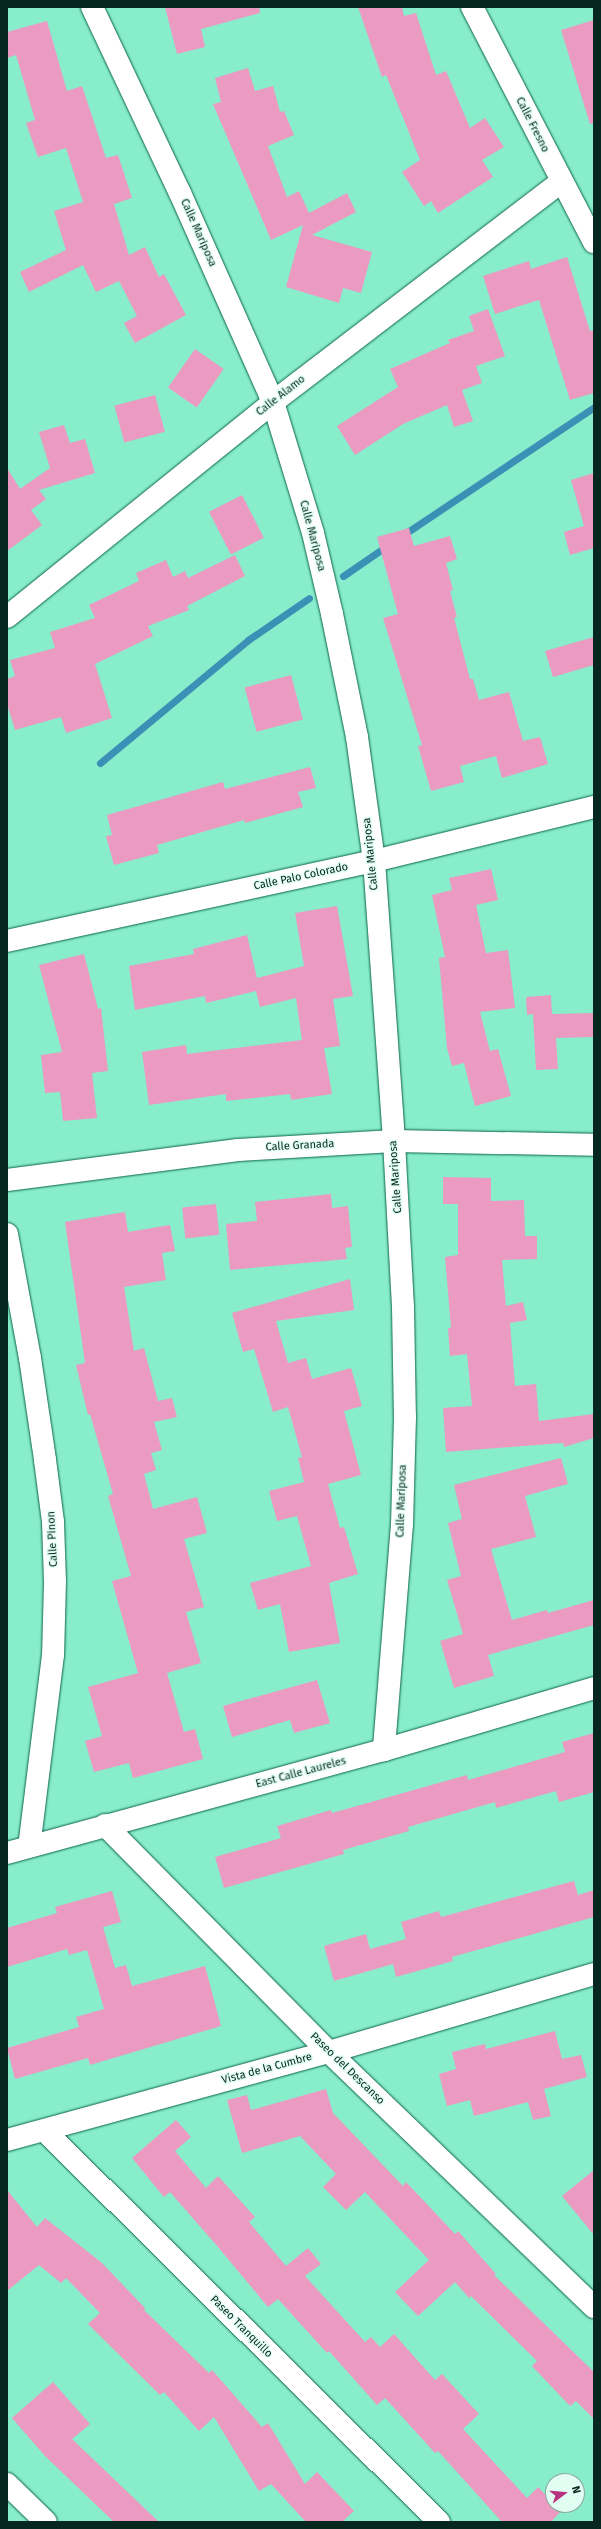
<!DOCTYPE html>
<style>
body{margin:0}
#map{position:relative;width:601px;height:2529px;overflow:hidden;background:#88edcb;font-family:"Fira Sans",sans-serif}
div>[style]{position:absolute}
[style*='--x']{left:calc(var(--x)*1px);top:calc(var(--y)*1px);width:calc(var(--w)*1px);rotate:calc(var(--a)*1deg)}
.stream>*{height:7px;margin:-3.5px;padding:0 3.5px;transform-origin:3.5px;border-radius:3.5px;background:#3b90b6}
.building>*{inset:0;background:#eb9bc1;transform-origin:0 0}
.roads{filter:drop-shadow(0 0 1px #0c644e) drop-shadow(0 0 1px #0c644e)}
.minor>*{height:22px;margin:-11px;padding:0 11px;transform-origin:11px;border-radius:11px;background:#fff}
span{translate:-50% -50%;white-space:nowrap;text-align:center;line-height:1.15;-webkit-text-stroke:3px #e2fef3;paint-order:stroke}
.street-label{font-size:11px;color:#06271e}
.frame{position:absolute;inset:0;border:8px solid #06271e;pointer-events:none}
.north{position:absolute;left:545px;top:2473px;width:40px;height:40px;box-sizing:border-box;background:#e2fef3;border:1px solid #8aa89e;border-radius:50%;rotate:74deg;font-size:11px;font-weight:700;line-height:16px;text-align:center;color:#06271e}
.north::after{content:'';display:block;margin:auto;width:14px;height:18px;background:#b6347e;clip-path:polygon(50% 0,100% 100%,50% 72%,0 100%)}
</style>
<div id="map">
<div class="stream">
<i style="--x:403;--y:535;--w:230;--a:-33.8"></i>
<i style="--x:343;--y:576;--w:55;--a:-34.6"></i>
<i style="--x:100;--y:763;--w:192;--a:-39.7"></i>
<i style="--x:248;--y:640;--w:74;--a:-34.5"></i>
</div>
<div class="building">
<i style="clip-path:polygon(165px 7px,259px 7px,260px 13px,201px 29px,205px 47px,177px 54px)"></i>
<i style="clip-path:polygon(358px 7px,402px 7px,404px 16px,416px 13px,436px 75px,446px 71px,470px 128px,485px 118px,504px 147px,482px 160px,493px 177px,438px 213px,431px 201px,424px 206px,402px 172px,420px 160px,386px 75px,382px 77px)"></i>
<i style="clip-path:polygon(594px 20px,594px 123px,590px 124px,561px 30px)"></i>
<i style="clip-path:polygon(47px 21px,67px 91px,82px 86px,106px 158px,118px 155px,132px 198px,114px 204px,129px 255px,145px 247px,159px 277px,164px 274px,186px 315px,135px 343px,124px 323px,137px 316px,119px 281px,96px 292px,83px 265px,29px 292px,20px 272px,66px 250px,54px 211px,83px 202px,66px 148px,38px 157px,26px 123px,35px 120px,16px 55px,7px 58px,7px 32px)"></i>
<i style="clip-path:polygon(248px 68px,255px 91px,273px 86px,280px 112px,284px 111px,294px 135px,268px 146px,287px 197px,299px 191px,309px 213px,347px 193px,356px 212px,312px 235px,372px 252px,361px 293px,343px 288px,339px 303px,286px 287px,303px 225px,271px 240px,213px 104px,221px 102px,215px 78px)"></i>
<i style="clip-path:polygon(567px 257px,590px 331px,594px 330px,594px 393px,570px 400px,539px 300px,495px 314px,483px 276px,529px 261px,531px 269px)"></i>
<i style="clip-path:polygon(488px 309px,505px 356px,476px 366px,482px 383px,462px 390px,473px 421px,454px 427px,447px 405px,403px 424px,355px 455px,337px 426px,398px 387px,390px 369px,450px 343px,448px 340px,474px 331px,469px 316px)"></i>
<i style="left:195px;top:349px;width:35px;height:47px;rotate:35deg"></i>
<i style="left:155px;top:395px;width:38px;height:42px;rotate:75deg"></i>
<i style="clip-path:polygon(64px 425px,70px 443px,85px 439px,95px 473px,39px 490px,46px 499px,31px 510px,42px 525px,7px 551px,7px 468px,20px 489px,50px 468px,39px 432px)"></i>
<i style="clip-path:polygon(594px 473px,594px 548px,570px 555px,564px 532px,584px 526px,571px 480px)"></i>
<i style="left:242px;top:495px;width:48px;height:37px;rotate:63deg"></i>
<i style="clip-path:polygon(409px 528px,414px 546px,450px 536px,457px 559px,446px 563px,453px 590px,450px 591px,457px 617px,454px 618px,470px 679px,473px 679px,479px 700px,509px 692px,523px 741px,540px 737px,548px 764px,502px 778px,496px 756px,460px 766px,464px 782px,431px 791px,418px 746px,422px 745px,383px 618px,398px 614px,377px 537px)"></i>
<i style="clip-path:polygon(235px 555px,245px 576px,187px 606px,189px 610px,148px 626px,153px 636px,95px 664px,112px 718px,66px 733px,61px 717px,15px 730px,7px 704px,7px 679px,15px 676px,10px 660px,55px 648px,50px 632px,95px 618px,89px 605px,139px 581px,136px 573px,166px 560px,173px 577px,185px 571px,188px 578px)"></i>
<i style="clip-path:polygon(594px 637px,594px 665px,553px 677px,545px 651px)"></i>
<i style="left:291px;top:675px;width:46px;height:48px;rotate:75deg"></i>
<i style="clip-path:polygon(310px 767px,316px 788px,298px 792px,303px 807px,245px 823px,244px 820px,157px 845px,159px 853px,114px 865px,106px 836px,112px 835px,107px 815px,223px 782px,225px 789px)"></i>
<i style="clip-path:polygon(491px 869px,498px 900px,476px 905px,486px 953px,508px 950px,515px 1008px,480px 1012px,490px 1051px,498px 1049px,511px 1096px,475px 1106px,464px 1063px,452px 1066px,447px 1048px,439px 958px,445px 957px,432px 895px,452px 890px,449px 878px)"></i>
<i style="clip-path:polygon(337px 906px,353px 996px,333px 999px,340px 1046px,324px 1048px,332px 1094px,291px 1100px,290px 1094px,226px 1101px,226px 1094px,149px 1105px,142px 1052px,186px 1045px,187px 1054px,302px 1040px,296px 998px,260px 1007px,256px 991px,206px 1003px,205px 996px,135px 1010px,129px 966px,194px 954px,193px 949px,247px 935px,257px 978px,304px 966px,295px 913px)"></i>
<i style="clip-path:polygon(84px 954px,98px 1009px,101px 1008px,108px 1071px,92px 1073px,97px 1118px,63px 1121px,60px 1092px,45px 1093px,41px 1055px,62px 1052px,39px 965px)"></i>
<i style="clip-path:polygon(551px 995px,552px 1014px,594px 1013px,594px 1037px,556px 1038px,558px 1069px,536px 1070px,533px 1014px,527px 1015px,526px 997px)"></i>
<i style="clip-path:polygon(443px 1177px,491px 1178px,491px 1201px,524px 1200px,525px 1236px,537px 1236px,537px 1259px,502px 1260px,506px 1306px,523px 1302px,527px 1320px,510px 1323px,515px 1386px,536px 1384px,539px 1421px,594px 1414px,594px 1438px,564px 1447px,563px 1443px,446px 1452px,443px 1408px,472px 1406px,467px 1354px,450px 1356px,448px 1328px,451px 1328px,445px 1257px,458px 1255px,458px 1204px,443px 1204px)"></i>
<i style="clip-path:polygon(331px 1194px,332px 1208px,348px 1206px,352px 1247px,345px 1248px,347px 1259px,230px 1270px,226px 1224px,257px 1221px,255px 1202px)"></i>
<i style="left:216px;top:1204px;width:31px;height:34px;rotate:84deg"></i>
<i style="clip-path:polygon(125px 1212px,128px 1232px,170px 1225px,175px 1251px,162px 1253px,166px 1280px,124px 1287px,134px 1351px,144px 1348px,158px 1401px,172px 1398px,177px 1417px,154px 1422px,162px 1450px,151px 1453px,156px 1470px,144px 1474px,153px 1509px,197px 1497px,207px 1533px,184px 1539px,204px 1607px,186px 1612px,201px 1663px,167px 1673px,184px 1732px,195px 1729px,203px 1759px,133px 1778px,129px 1763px,94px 1772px,85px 1741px,102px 1736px,88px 1687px,138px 1673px,112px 1581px,131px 1576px,108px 1496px,113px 1494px,90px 1414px,88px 1415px,76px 1365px,85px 1363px,65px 1222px)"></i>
<i style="clip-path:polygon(350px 1279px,354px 1310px,276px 1321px,288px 1363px,306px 1358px,312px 1379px,351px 1368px,362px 1406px,344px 1411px,361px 1475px,328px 1484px,340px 1528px,344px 1527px,358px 1574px,329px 1583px,340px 1643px,289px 1652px,280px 1604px,258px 1610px,250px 1583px,311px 1566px,297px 1516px,277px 1521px,269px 1491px,304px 1482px,298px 1458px,302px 1457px,288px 1407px,273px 1412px,254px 1349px,243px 1352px,232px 1313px)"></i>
<i style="clip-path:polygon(561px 1458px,568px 1484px,525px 1496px,536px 1537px,491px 1549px,512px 1620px,547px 1610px,548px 1613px,594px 1600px,594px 1625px,488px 1655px,494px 1676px,454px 1688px,440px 1641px,463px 1634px,447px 1580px,461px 1576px,448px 1523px,462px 1519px,454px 1485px)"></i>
<i style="clip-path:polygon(317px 1680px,330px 1723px,294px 1733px,290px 1720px,232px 1737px,223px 1706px)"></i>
<i style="clip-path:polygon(594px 1733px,594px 1792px,559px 1802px,556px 1791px,496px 1808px,495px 1802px,408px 1827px,409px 1831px,343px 1850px,344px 1854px,224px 1888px,215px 1857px,281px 1838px,277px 1826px,331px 1810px,332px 1813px,467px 1775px,468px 1780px,565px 1752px,562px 1742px)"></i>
<i style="clip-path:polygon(574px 1881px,578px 1895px,594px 1890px,594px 1917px,452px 1957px,453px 1961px,396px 1977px,393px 1964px,334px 1981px,324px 1946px,366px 1934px,370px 1949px,406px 1939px,401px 1922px,439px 1911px,441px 1917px)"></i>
<i style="clip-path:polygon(112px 1891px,121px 1922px,103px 1927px,115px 1968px,126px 1965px,132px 1986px,205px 1966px,221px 2026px,90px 2065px,88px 2058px,15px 2079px,7px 2048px,79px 2027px,76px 2017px,104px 2009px,87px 1950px,69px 1955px,67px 1949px,7px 1967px,7px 1928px,57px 1913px,55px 1907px)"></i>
<i style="clip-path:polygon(555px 2031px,562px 2059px,581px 2055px,587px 2077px,544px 2089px,551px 2116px,533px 2120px,528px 2102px,474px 2116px,470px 2100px,447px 2106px,439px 2074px,456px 2069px,452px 2052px,485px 2044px,486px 2049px)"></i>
<i style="clip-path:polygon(326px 2089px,333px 2113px,403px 2186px,406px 2182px,455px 2234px,458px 2231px,496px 2274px,494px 2275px,594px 2372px,594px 2419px,576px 2401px,570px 2406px,532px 2366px,537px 2361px,471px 2296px,469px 2298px,455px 2282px,418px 2316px,395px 2292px,429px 2260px,365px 2192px,346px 2210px,323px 2187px,336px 2174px,300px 2136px,242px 2153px,227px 2100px,247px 2095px,251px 2110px)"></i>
<i style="clip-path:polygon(176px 2120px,191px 2137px,175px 2151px,206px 2188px,218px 2176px,255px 2217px,249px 2222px,286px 2266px,308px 2248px,321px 2264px,305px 2276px,365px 2342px,371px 2337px,380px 2347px,394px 2334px,435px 2380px,442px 2374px,479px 2414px,463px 2429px,527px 2498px,538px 2487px,553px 2502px,553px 2505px,556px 2505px,562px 2510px,551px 2522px,502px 2522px,438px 2451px,435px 2453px,385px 2398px,377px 2405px,329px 2351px,327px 2353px,278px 2299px,268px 2307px,218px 2247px,170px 2192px,164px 2197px,132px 2158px)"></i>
<i style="clip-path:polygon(594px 2170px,594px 2235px,562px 2196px)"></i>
<i style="clip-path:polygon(7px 2190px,37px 2227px,45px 2218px,102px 2263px,145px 2308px,144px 2310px,209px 2373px,212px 2370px,262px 2427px,268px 2423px,305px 2484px,317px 2472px,354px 2511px,342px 2522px,306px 2522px,271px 2484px,259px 2491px,214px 2417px,199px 2431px,164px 2392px,160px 2395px,88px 2324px,100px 2313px,66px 2278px,61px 2283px,39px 2265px,7px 2291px)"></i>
<i style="clip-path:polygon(53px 2382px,90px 2424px,72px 2439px,159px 2522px,114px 2522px,45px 2456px,12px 2418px)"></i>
</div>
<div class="roads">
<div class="minor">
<i style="--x:92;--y:7;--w:206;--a:64.7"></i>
<i style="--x:180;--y:193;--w:229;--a:66"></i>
<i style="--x:273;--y:402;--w:137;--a:73"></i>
<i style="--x:313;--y:533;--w:83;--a:76.8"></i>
<i style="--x:332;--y:614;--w:126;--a:78.5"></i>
<i style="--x:357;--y:737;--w:125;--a:82.2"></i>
<i style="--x:374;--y:861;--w:281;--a:85.9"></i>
<i style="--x:394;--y:1141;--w:166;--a:86.9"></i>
<i style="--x:403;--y:1307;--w:110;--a:89"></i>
<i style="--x:405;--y:1417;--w:107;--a:91.6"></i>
<i style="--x:402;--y:1524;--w:227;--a:94.6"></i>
<i style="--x:472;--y:7;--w:265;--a:62.6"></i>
<i style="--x:7;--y:617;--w:342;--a:-38.9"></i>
<i style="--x:273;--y:402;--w:362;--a:-37.4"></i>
<i style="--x:7;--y:941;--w:376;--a:-12.3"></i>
<i style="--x:374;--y:861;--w:227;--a:-13.8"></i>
<i style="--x:7;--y:1180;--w:233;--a:-7.4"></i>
<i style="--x:238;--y:1150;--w:156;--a:-3.3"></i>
<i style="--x:394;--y:1141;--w:200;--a:1.1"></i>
<i style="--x:7;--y:1234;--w:126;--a:79.5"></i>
<i style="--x:30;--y:1358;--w:103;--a:81.6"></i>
<i style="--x:45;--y:1460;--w:63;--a:82.6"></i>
<i style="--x:53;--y:1522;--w:59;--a:88.1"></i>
<i style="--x:55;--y:1581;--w:74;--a:91.5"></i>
<i style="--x:53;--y:1655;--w:193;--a:97.1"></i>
<i style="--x:105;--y:1825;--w:319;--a:45.4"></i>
<i style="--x:329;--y:2052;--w:368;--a:43.9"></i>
<i style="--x:7;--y:1853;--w:391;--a:-15.3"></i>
<i style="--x:384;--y:1750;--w:219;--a:-16.4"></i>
<i style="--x:45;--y:2131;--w:555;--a:44.78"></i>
<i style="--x:7;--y:2140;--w:334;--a:-15.3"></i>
<i style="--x:329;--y:2052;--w:276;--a:-16.4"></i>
<i style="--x:7;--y:2484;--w:54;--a:44.3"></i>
</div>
</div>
<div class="street-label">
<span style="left:532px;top:125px;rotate:63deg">Calle Fresno</span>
<span style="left:198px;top:233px;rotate:66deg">Calle Mariposa</span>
<span style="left:281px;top:396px;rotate:-38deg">Calle Alamo</span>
<span style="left:312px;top:536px;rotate:75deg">Calle Mariposa</span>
<span style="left:371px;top:854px;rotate:-96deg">Calle Mariposa</span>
<span style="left:301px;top:877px;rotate:-12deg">Calle Palo Colorado</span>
<span style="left:300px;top:1146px;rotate:-3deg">Calle Granada</span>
<span style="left:396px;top:1177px;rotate:-94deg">Calle Mariposa</span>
<span style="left:402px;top:1501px;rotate:-88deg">Calle Mariposa</span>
<span style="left:53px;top:1539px;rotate:-93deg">Calle Pinon</span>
<span style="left:301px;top:1773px;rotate:-15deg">East Calle Laureles</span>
<span style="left:267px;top:2069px;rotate:-15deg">Vista de la Cumbre</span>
<span style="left:347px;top:2069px;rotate:44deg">Paseo del Descanso</span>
<span style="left:241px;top:2327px;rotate:45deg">Paseo Tranquillo</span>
</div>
<div class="frame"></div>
<div class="north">N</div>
</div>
